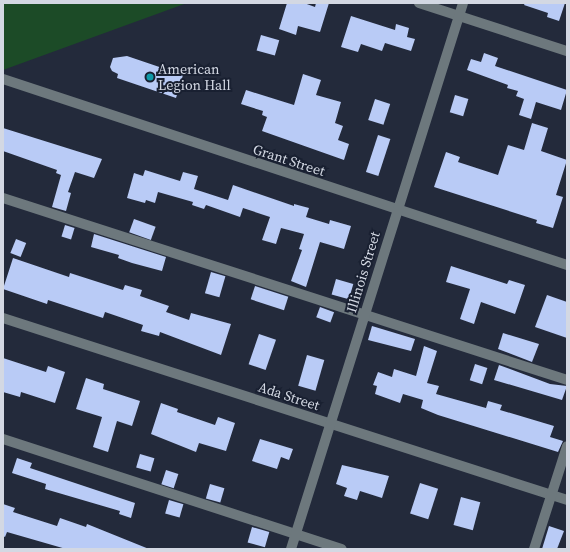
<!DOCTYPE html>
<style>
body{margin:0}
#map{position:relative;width:570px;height:552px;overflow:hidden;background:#232a3b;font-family:"Source Serif 4",serif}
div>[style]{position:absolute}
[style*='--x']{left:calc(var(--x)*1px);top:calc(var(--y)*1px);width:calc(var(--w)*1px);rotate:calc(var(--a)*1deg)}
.green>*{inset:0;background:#1c4b27}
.building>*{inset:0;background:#b9cbf6;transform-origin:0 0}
.minor>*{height:10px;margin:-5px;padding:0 5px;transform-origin:5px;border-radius:5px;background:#6d787d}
.dots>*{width:11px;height:11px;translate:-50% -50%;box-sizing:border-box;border:2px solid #192031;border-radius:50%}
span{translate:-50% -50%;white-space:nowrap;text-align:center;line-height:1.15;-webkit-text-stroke:4px #192031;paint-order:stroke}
.poi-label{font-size:14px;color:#d3d8e3}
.left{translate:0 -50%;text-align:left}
.street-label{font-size:14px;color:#d3d8e3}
.frame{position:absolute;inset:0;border:4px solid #d3d8e3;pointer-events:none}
</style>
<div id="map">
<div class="green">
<i style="clip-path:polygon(3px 3px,187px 3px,3px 70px)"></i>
</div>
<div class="building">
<i style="clip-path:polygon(287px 3px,304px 3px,315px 7px,316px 3px,329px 3px,320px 32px,298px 26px,296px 35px,279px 29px)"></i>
<i style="clip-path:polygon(525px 3px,565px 3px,559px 21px,547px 17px,548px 13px,524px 5px)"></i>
<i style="clip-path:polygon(351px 16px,395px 30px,396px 24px,409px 28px,407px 37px,415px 39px,411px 51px,385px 43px,382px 51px,361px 44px,358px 52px,341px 47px)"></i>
<i style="left:261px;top:35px;width:19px;height:16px;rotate:16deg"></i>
<i style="clip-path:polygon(484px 53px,498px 58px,495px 66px,567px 90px,561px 110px,536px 102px,531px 119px,519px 115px,524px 99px,516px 96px,518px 91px,507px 88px,508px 85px,467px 70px,471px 59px,481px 62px)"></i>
<i style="clip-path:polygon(127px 56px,183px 75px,176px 98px,117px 78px,118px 74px,112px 71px,110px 67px,113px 58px)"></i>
<i style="clip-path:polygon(303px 74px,321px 80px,316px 95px,341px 102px,335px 123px,343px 126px,338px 140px,349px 144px,344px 160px,262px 131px,267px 117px,262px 115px,263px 111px,241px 104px,246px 90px,294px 105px)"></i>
<i style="left:455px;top:95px;width:14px;height:18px;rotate:17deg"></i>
<i style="left:375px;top:99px;width:16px;height:22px;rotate:18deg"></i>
<i style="clip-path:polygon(532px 123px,548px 128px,541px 151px,567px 160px,556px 195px,563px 197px,553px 228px,536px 223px,537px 220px,434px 187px,446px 152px,460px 157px,458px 162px,498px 175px,508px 145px,524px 150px)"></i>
<i style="clip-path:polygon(3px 128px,102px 159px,94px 178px,75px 172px,68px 192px,71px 193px,66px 211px,52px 207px,61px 175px,56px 173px,57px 170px,3px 151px)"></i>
<i style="left:378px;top:135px;width:13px;height:39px;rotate:18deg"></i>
<i style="clip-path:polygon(145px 170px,180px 181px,183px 172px,198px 176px,194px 189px,228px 200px,233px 185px,294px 206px,294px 204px,309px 208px,306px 217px,329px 224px,330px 220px,351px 226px,344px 249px,320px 242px,306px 287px,291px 281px,302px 250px,299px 249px,304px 234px,281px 228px,276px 244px,262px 240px,270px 217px,243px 208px,240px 217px,206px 205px,204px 209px,192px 205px,193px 202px,158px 192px,155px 203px,146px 200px,145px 203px,127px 198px,134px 173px,143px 176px)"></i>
<i style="left:134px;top:219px;width:23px;height:14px;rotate:20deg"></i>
<i style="left:65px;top:225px;width:10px;height:12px;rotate:17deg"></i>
<i style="clip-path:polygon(94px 234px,166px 257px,162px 271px,132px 263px,118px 258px,119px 255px,91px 247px)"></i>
<i style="left:16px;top:239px;width:11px;height:15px;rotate:22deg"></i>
<i style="clip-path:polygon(13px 258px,69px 277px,70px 273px,123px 290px,125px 285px,142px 290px,140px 296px,169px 306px,166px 312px,189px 320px,191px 313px,231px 324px,221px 355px,160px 332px,159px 336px,141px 331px,143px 325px,105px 312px,103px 318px,48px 300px,47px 304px,3px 289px)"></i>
<i style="clip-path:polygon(451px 266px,507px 284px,509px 280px,525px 285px,515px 314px,481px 302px,474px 324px,460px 319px,470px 289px,446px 282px)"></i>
<i style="left:211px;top:272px;width:15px;height:22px;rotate:16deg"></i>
<i style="left:336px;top:279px;width:18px;height:16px;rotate:16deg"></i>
<i style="left:255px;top:286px;width:35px;height:14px;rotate:18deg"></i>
<i style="clip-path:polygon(547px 295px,567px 302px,567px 338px,535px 327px)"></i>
<i style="left:320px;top:307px;width:15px;height:11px;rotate:20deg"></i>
<i style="clip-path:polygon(372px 326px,415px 339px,411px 351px,368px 340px)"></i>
<i style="clip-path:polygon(503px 333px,539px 344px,532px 362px,498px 349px)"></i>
<i style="left:259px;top:334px;width:18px;height:32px;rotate:19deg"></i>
<i style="clip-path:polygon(424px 346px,437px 351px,427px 383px,439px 386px,436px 394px,486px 408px,488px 401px,502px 405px,500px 410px,554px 426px,550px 437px,563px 441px,558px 452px,438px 415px,421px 408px,423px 400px,403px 394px,400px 403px,375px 394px,377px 386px,373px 385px,378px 372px,392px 377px,394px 369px,416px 376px)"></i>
<i style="left:307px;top:355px;width:18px;height:32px;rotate:16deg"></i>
<i style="clip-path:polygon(3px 358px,46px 372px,48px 366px,65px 372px,55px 403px,21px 392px,20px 397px,3px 392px)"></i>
<i style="left:475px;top:364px;width:13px;height:17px;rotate:18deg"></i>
<i style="clip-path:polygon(499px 365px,550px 384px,567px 386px,562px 400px,494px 380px)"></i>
<i style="clip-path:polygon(86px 378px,104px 384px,103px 389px,140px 401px,132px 426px,117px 421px,108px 452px,93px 447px,102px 417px,76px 409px)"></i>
<i style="clip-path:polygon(161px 403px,178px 409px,177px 412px,215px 425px,218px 417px,235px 423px,226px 451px,199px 443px,196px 452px,151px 434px)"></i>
<i style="clip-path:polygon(260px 439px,293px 449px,289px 460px,281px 457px,277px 469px,252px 461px)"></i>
<i style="left:140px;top:454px;width:15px;height:14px;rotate:16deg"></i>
<i style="clip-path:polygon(17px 458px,32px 463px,30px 468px,135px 503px,131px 518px,119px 514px,120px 511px,45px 489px,46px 484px,12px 473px)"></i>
<i style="clip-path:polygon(342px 465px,389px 476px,382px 498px,360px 491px,357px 500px,344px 496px,347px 488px,336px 484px)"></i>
<i style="left:166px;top:470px;width:13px;height:15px;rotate:18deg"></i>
<i style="left:420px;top:483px;width:19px;height:32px;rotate:18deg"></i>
<i style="left:210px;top:484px;width:15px;height:15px;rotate:16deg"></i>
<i style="left:461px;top:497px;width:20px;height:29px;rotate:15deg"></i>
<i style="left:169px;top:500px;width:15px;height:14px;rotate:16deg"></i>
<i style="clip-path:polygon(3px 504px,15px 508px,13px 512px,57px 526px,60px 518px,86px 527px,87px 524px,149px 549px,66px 549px,7px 532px,5px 537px,3px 536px)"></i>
<i style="clip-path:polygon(549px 526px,564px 531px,557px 549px,542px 549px)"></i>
<i style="left:252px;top:527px;width:18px;height:16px;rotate:16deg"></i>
</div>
<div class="minor">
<i style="--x:419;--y:3;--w:156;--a:18"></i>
<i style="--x:3;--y:79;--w:594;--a:18.25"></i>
<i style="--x:3;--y:198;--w:593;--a:17.88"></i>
<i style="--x:3;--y:318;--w:593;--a:17.88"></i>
<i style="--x:3;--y:439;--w:356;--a:18"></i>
<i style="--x:291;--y:549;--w:572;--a:-72.51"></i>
<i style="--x:534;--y:549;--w:108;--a:-72.2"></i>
</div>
<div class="dots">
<i style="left:150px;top:77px;background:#0f9aa8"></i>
</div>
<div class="poi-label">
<span class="left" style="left:158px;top:77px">American<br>Legion Hall</span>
</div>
<div class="street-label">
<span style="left:289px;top:160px;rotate:18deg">Grant Street</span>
<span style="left:363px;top:272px;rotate:-73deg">Illinois Street</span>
<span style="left:289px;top:396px;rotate:18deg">Ada Street</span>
</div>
<div class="frame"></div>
</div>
